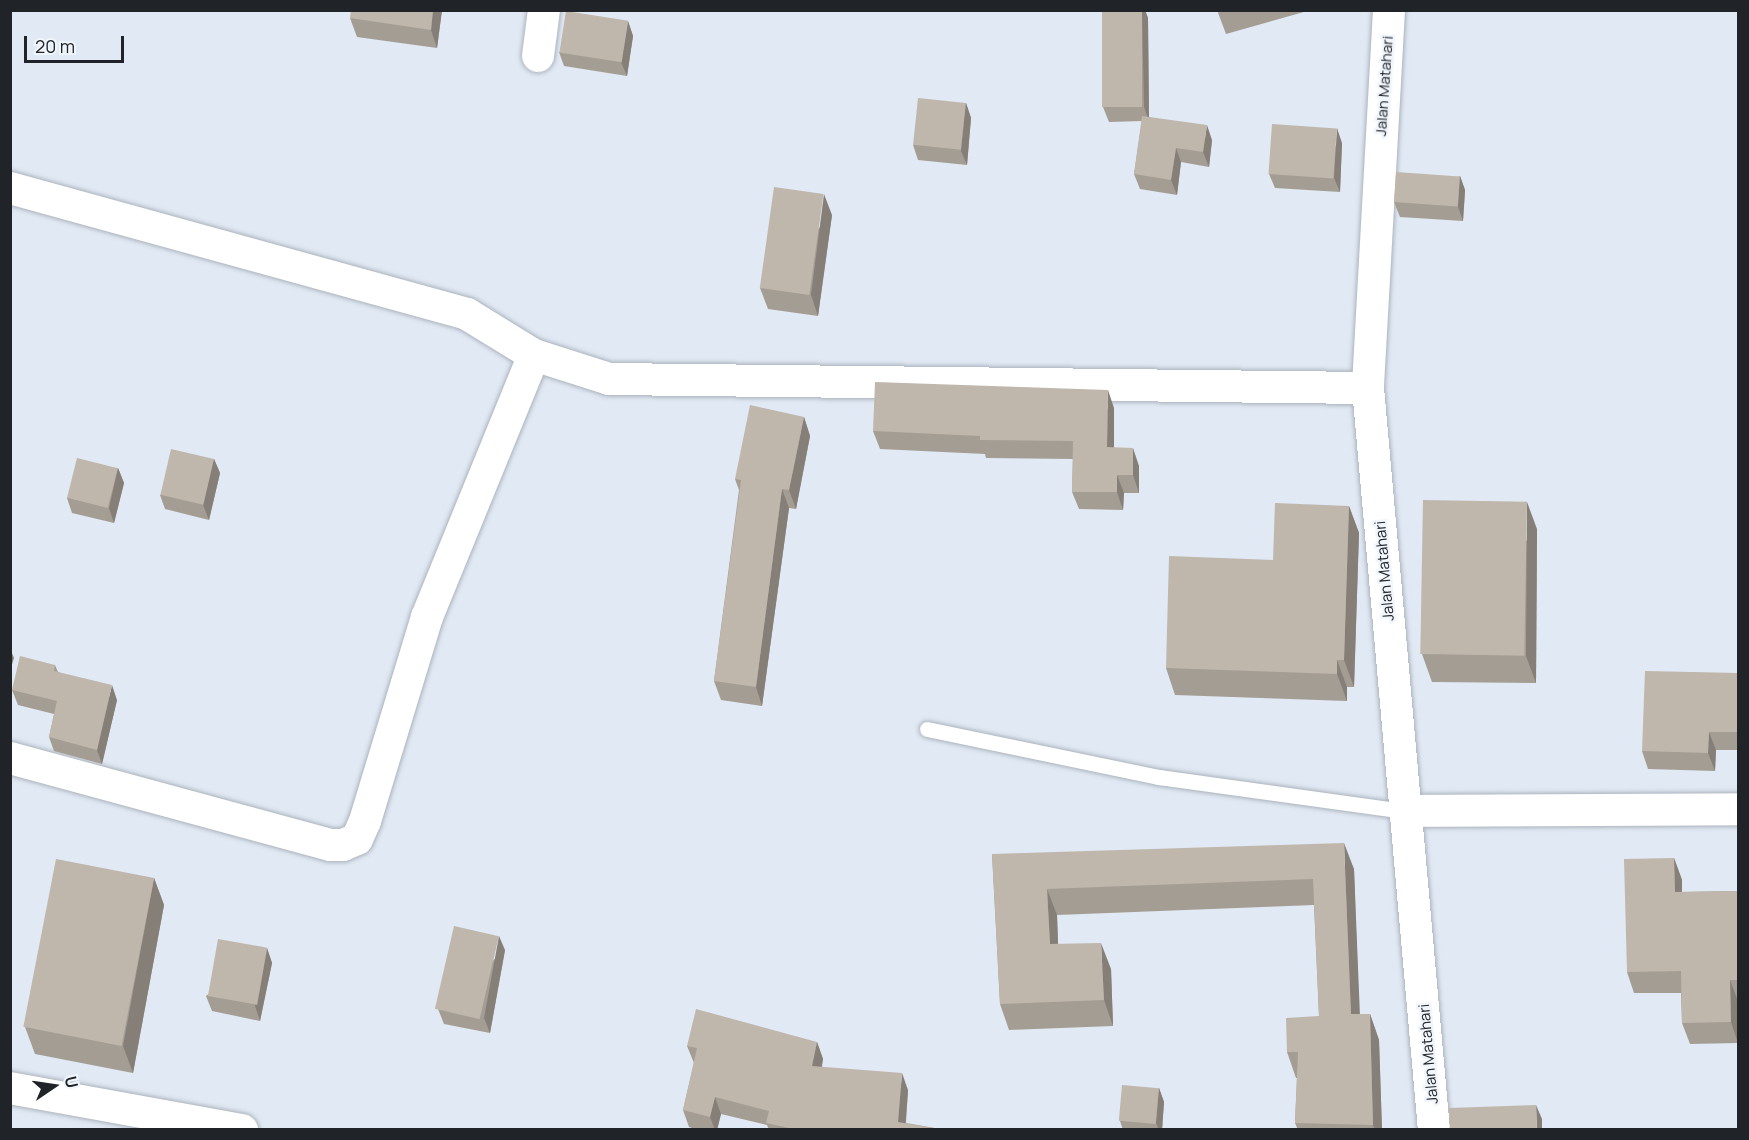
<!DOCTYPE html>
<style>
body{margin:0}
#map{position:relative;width:1749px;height:1140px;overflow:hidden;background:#e1e9f4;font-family:Manrope,sans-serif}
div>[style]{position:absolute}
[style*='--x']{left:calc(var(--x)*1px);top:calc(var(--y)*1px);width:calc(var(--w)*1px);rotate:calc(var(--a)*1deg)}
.roads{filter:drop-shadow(0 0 2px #abb3bd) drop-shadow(0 0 2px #abb3bd)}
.service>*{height:15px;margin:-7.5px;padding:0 7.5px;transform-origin:7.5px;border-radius:7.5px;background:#fff}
.minor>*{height:32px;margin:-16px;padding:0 16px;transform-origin:16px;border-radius:16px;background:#fff}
.wall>*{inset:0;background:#a49d94}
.shaded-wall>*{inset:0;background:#867f78}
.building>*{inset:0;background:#bfb6ac;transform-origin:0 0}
span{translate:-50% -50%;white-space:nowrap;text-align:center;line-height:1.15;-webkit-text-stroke:5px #f1f6fd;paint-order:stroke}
.street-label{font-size:15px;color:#202327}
.frame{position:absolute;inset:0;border:12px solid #202327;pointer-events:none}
.north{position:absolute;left:24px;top:1056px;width:60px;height:60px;-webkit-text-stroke:4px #f1f6fd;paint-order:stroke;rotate:77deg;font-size:16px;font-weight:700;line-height:24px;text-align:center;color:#202327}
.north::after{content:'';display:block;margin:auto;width:21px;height:27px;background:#202327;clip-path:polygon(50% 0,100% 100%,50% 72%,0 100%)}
.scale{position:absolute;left:24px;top:36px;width:100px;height:27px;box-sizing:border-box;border:3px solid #202327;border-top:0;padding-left:8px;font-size:18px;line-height:21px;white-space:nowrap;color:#202327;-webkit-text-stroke:4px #f1f6fd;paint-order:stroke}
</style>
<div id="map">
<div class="roads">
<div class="service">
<i style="--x:927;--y:729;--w:237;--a:11.7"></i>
<i style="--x:1159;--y:777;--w:248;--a:7.9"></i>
</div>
<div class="minor">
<i style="--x:1389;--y:10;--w:379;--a:93.2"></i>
<i style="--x:1368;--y:388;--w:745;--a:84.92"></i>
<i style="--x:538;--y:56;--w:46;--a:-82.6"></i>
<i style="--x:10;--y:188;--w:474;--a:15.4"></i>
<i style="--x:467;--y:314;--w:79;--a:31.5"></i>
<i style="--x:534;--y:355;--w:79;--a:17.7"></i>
<i style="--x:609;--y:379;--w:759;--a:0.68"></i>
<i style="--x:10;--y:758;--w:332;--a:15.2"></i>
<i style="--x:330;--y:845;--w:13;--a:0"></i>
<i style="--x:343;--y:845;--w:15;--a:-23"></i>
<i style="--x:357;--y:839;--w:20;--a:-66"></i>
<i style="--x:365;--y:821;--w:213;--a:-73.1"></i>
<i style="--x:427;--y:617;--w:283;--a:-67.8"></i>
<i style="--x:1405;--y:811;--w:333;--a:-0.3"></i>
<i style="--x:10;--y:1088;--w:236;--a:10.3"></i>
</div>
</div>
<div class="wall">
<i style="clip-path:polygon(442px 10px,437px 48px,357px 37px,350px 18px)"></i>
<i style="clip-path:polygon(1102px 10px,1145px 10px,1148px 18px,1149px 117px,1212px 140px,1209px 167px,1181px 162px,1177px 195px,1140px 189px,1134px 174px,1142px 121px,1109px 122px,1103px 107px)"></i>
<i style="clip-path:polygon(1217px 10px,1311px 10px,1226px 34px)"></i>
<i style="clip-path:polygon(628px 21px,633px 36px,627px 76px,564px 66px,559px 52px)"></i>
<i style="clip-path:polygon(966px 103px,971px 118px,967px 165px,918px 160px,913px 145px)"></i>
<i style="clip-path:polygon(1342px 143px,1340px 192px,1275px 188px,1269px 174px)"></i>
<i style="clip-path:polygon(1460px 176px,1465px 190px,1463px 221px,1400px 217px,1394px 202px)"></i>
<i style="clip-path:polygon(832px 215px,818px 316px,768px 309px,760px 288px)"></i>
<i style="clip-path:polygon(1114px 408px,1114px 448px,1139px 466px,1139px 493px,1124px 493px,1123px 510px,1079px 509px,1072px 492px,1073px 459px,986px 458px,985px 454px,880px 449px,873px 431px)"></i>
<i style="clip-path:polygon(804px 417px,810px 436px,796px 509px,789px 508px,762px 706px,721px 700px,714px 681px,739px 490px,735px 479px)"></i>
<i style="clip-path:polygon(214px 459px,220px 473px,209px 520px,165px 509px,160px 495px)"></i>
<i style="clip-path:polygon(118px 468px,124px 483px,114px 523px,72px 513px,67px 498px)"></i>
<i style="clip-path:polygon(1349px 506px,1359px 533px,1354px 687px,1347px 687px,1347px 701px,1175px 695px,1166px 668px,1273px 560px)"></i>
<i style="clip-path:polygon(1537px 529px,1536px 683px,1432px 682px,1422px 654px)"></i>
<i style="clip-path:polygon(55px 665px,58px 672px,117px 700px,102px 764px,54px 751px,49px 737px,54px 714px,18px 705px,12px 690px)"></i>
<i style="clip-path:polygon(1738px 673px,1738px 750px,1716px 750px,1715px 771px,1648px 769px,1642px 751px)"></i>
<i style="clip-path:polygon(992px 854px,1354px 869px,1359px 1014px,1370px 1014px,1379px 1040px,1382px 1130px,1298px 1130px,1295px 1123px,1297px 1078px,1296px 1078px,1287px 1052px,1319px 1016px,1314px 905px,1057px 915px,1058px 944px,1111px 969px,1113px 1026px,1009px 1030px,1000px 1004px)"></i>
<i style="clip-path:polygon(1674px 858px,1682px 880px,1682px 892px,1738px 891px,1738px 1043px,1690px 1044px,1682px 1023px,1681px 993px,1634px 993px,1627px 972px)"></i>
<i style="clip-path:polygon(154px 878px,164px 905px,133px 1073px,35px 1054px,25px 1027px)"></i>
<i style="clip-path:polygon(267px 948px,272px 963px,260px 1021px,212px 1011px,206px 996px)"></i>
<i style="clip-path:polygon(505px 950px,490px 1033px,444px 1024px,438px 1009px)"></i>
<i style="clip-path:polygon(817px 1042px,823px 1059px,822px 1067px,908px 1090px,906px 1123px,946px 1130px,769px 1130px,767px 1125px,721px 1114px,717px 1130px,698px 1130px,689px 1127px,683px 1110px,694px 1063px,687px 1046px)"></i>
<i style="clip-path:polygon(1159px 1088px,1164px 1102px,1162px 1130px,1123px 1130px,1120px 1121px)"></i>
</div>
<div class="shaded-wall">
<i style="clip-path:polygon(433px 10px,442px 10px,437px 48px,431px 30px)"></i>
<i style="clip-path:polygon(1142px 10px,1145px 10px,1148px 18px,1149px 121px,1144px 107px)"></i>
<i style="clip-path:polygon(628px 21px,633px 36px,627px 76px,621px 62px)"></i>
<i style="clip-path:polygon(966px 103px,971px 118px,967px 165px,961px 151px)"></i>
<i style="clip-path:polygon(1207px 125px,1212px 140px,1209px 167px,1203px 152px)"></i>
<i style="clip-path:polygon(1337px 128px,1342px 143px,1340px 192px,1334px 178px)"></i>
<i style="clip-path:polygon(1176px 148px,1181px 162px,1177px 195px,1171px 180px)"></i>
<i style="clip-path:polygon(1460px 176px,1465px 190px,1463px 221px,1458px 207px)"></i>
<i style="clip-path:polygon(824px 194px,832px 215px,818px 316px,811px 295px)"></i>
<i style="clip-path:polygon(1108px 390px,1114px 408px,1114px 465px,1107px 447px)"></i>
<i style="clip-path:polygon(804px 417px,810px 436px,796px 509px,789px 490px)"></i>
<i style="clip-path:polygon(1133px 448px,1139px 466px,1139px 493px,1133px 475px)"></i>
<i style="clip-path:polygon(214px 459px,220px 473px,209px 520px,203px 505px)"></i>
<i style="clip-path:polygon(118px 468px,124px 483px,114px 523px,109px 508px)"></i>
<i style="clip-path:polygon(1117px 475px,1124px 493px,1123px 510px,1117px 492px)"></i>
<i style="clip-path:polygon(782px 489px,789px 508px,762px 706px,756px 687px)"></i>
<i style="clip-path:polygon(1527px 502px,1537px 529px,1536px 683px,1526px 656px)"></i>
<i style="clip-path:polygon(1349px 506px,1359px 533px,1354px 687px,1344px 660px)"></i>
<i style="clip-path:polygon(10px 649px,14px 658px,10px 671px)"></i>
<i style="clip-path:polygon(1337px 660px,1347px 687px,1347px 701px,1337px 674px)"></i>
<i style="clip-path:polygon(112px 685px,117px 700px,102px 764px,97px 750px)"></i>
<i style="clip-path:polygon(1709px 732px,1716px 750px,1715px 771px,1708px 753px)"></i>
<i style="clip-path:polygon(1344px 843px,1354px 869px,1361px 1041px,1351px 1014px)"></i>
<i style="clip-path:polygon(1674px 858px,1682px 880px,1682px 913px,1675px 892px)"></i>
<i style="clip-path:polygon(154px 878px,164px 905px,133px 1073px,123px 1046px)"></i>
<i style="clip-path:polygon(1047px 889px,1057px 915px,1059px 970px,1050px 944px)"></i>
<i style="clip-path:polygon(499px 936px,505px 950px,490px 1033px,484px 1018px)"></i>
<i style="clip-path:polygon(1101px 943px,1111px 969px,1113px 1026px,1104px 1000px)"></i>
<i style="clip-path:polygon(267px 948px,272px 963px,260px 1021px,255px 1006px)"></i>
<i style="clip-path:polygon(1730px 980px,1738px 1001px,1738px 1043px,1731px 1022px)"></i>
<i style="clip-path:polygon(1370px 1014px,1379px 1040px,1382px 1130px,1375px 1130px,1373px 1125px)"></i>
<i style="clip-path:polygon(817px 1042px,823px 1059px,818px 1083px,812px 1066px)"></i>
<i style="clip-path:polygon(902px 1073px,908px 1090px,905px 1130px,898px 1122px)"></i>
<i style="clip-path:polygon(1159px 1088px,1164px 1102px,1162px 1130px,1159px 1130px,1156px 1123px)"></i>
<i style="clip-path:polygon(715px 1097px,721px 1114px,717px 1130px,715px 1130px,710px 1117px)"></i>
<i style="clip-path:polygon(1536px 1105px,1542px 1119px,1542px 1130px,1537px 1130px)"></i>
</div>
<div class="building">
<i style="clip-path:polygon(351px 10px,433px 10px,431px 30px,350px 18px)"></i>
<i style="left:1102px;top:10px;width:40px;height:97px"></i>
<i style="clip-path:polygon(1217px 10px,1227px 10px,1218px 13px)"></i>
<i style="left:566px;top:11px;width:63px;height:42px;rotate:9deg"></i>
<i style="left:918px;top:98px;width:48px;height:47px;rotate:6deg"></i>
<i style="clip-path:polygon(1142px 116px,1207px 125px,1203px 152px,1176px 148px,1171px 180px,1134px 174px)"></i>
<i style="left:1272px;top:124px;width:65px;height:50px;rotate:4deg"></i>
<i style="left:1396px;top:172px;width:64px;height:30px;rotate:4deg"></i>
<i style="left:774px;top:187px;width:50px;height:102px;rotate:8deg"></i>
<i style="clip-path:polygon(875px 382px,1108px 390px,1107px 447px,1133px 448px,1133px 475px,1117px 475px,1117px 492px,1072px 492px,1073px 441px,980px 440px,980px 436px,873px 431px)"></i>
<i style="clip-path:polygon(750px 405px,804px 417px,789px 490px,782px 489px,756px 687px,714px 681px,741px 480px,735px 479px)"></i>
<i style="left:171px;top:449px;width:44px;height:47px;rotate:13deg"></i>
<i style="left:77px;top:458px;width:42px;height:41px;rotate:14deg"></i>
<i style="left:1423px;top:500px;width:104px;height:154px;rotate:1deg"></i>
<i style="clip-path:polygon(1275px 503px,1349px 506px,1344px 660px,1337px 660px,1337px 674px,1166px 668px,1169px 556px,1273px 560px)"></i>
<i style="clip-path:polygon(20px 656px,55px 665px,54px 671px,112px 685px,97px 750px,49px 737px,57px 701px,12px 690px)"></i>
<i style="clip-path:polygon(1645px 671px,1738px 673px,1738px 732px,1709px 732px,1708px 753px,1642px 751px)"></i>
<i style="clip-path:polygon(1344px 843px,1351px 1014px,1370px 1014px,1373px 1125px,1295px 1123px,1298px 1052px,1287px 1052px,1286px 1018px,1319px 1016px,1313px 879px,1047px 889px,1050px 944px,1101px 943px,1104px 1000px,1000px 1004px,992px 854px)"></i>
<i style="clip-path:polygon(1674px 858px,1675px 892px,1738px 891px,1738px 980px,1730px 980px,1731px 1022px,1682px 1023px,1681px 971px,1627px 972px,1624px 859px)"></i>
<i style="left:56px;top:859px;width:100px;height:171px;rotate:11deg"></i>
<i style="left:454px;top:926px;width:46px;height:85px;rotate:13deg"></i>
<i style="left:218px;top:939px;width:50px;height:58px;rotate:10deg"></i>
<i style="clip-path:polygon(696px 1009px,817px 1042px,812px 1066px,902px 1073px,898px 1122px,946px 1130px,789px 1130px,789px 1128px,766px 1123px,769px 1111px,715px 1097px,710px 1117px,683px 1110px,697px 1048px,687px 1046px)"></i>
<i style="left:1122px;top:1085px;width:37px;height:36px;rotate:5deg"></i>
<i style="left:1536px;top:1105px;width:25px;height:87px;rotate:88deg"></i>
</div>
<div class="street-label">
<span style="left:1384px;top:86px;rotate:-86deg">Jalan Matahari</span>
<span style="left:1384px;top:571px;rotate:-95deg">Jalan Matahari</span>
<span style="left:1428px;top:1054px;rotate:-95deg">Jalan Matahari</span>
</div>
<div class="frame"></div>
<div class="north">U</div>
<div class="scale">20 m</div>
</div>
